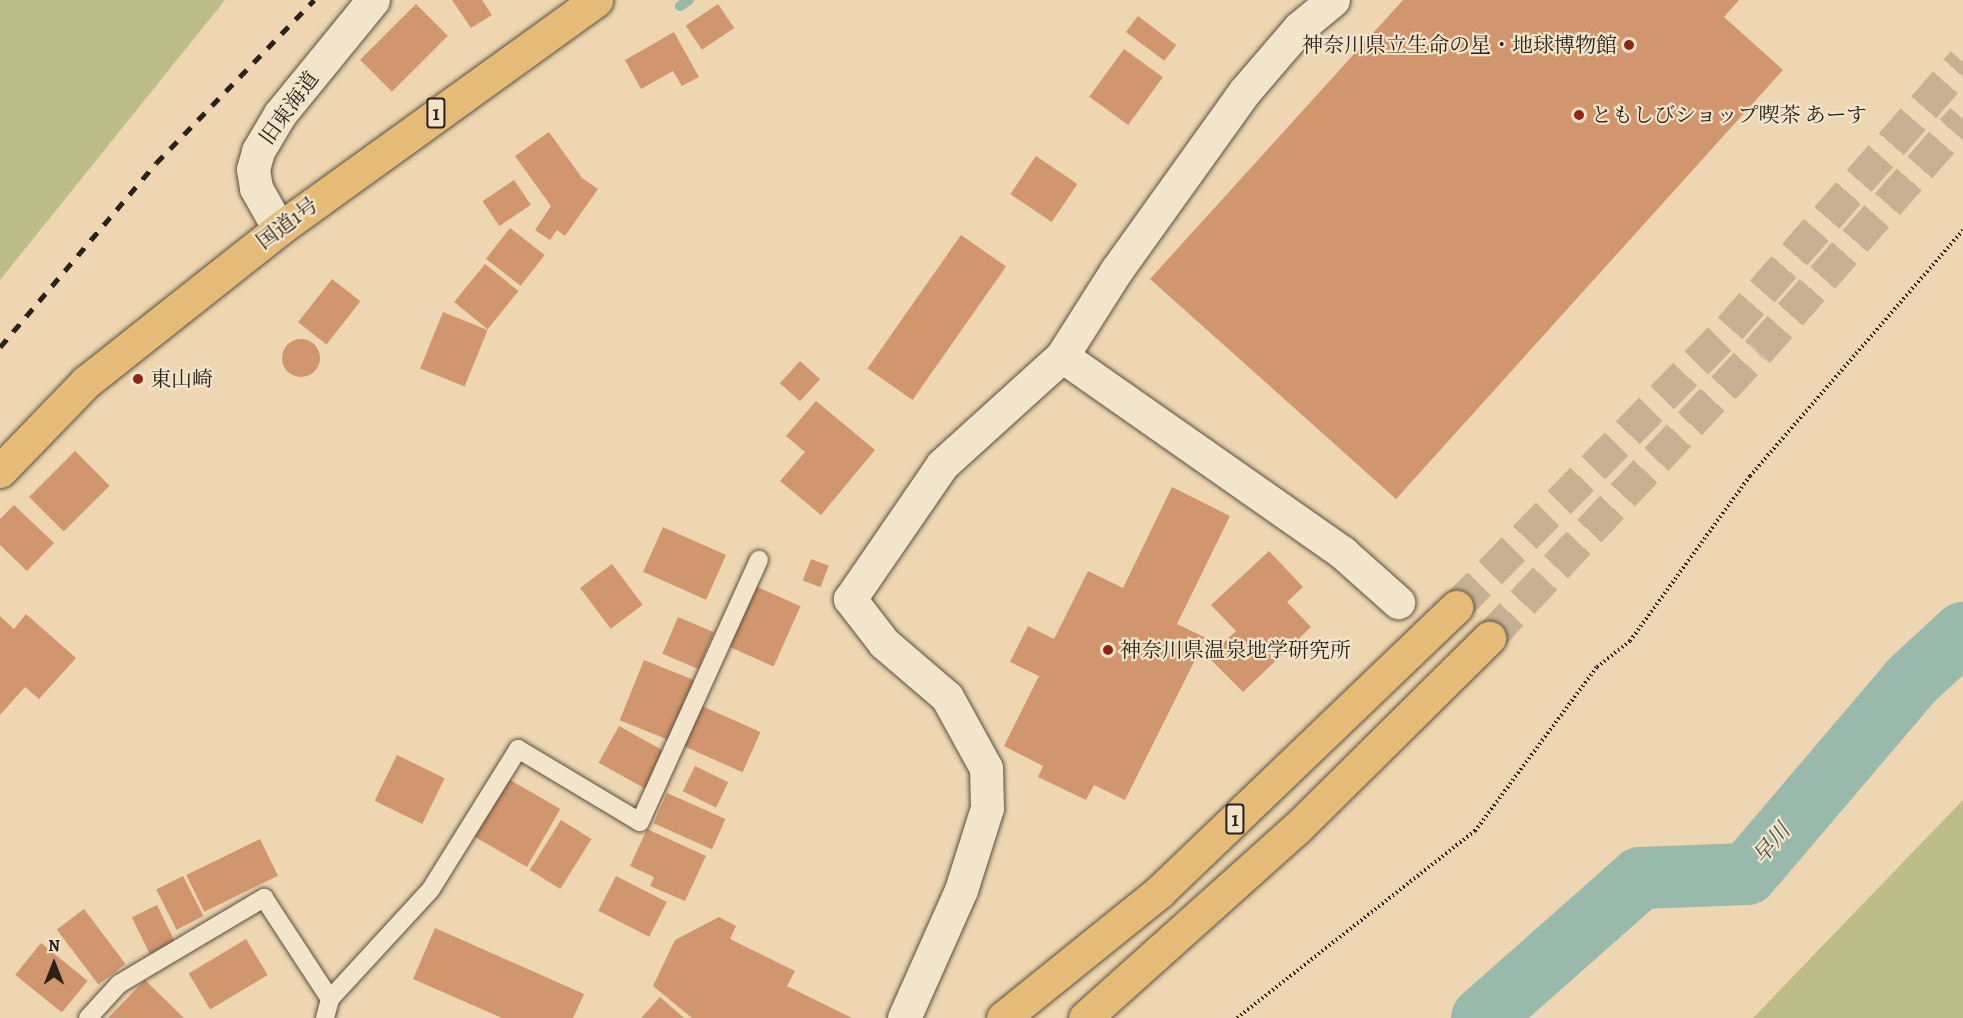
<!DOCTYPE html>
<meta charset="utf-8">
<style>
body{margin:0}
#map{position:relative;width:1963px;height:1018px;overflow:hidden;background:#edd6b1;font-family:Alegreya,"Noto Serif JP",serif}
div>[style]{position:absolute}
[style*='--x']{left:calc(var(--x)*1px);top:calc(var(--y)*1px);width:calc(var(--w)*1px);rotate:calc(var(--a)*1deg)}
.green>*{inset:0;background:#bcbd89}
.stream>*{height:10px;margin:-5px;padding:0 5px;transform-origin:5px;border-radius:5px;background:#99b9ac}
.river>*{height:62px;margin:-31px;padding:0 31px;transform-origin:31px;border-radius:31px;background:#99b9ac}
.building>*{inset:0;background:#d2966e;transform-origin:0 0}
.round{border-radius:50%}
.trunk-tunnel>*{height:33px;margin-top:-16.5px;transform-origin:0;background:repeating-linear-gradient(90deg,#c6b293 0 33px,transparent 0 49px)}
.path>*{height:4px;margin-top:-2px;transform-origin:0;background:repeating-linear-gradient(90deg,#2a2219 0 1.5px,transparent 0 4.5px)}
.roads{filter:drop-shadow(0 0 2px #5b4f3f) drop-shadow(0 0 2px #5b4f3f)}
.service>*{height:18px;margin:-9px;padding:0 9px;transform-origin:9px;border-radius:9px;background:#f3e4cc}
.minor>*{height:33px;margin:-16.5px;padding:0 16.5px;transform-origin:16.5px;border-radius:16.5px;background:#f3e4cc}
.trunk>*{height:33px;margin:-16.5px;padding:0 16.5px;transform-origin:16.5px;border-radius:16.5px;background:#e6bb78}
.rail>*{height:4.5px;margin-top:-2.25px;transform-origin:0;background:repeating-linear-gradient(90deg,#2a2219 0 10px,transparent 0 20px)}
.dots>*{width:16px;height:16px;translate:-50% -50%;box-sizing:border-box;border:3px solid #f3e4cc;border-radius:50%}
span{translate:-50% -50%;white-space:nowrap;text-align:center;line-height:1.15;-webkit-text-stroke:4.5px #f3e4cc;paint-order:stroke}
.shield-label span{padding:2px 4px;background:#f3e4cc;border:2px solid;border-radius:4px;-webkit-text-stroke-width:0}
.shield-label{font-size:20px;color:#2a2219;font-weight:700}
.poi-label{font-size:21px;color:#2a2219}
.right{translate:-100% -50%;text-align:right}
.left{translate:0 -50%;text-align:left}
.street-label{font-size:21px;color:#2a2219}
.water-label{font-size:22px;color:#4b4f45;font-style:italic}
.north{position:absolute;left:24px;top:934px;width:60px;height:60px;-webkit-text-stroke:4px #f3e4cc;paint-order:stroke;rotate:0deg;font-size:16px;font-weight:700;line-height:24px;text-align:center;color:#2a2219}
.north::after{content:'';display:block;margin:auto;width:21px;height:27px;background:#2a2219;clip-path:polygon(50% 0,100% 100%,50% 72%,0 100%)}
</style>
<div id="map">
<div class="green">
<i style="clip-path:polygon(0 0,225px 0,0 280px)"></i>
<i style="clip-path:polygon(1963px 799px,1963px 1018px,1753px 1018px,1963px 800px)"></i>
</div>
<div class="stream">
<i style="--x:680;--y:6;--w:11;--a:-34"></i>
</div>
<div class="river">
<i style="--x:1482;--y:1018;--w:211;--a:-41.5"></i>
<i style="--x:1640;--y:878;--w:107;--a:-2.1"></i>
<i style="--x:1747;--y:874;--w:253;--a:-49.6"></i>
<i style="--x:1911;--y:681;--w:71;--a:-42.7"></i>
</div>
<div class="building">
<i style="clip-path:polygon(452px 0,482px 0,492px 15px,471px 28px)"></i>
<i style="clip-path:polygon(1403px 0,1739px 0,1724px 17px,1783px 70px,1396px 499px,1150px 279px)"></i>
<i style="left:416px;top:4px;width:45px;height:79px;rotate:45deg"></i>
<i style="left:718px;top:4px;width:29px;height:39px;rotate:56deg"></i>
<i style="left:1138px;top:16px;width:48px;height:20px;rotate:37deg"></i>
<i style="clip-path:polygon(674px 32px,699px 77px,682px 86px,673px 71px,641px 89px,625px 60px)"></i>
<i style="left:1124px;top:49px;width:48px;height:59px;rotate:36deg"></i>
<i style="clip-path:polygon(549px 132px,582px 178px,598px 189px,565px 236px,557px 230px,550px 240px,535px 230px,551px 206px,515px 156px)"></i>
<i style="left:1036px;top:156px;width:50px;height:46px;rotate:34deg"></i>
<i style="left:514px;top:180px;width:30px;height:38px;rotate:56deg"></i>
<i style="left:510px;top:228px;width:44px;height:39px;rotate:38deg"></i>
<i style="left:961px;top:235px;width:55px;height:163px;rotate:35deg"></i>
<i style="left:485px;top:264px;width:43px;height:49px;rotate:39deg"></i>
<i style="left:332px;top:279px;width:36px;height:55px;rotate:38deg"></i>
<i style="left:443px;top:312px;width:48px;height:61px;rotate:22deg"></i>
<i class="round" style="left:282px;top:339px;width:38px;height:38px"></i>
<i style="left:800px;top:361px;width:27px;height:30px;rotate:42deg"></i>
<i style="clip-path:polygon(816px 401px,875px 450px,821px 515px,780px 481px,805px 452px,786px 436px)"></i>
<i style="left:75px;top:451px;width:49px;height:65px;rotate:45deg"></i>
<i style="clip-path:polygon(1172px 487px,1230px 516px,1177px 624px,1206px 638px,1125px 800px,1094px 785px,1086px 800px,1038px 777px,1043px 766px,1004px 746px,1039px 676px,1010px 662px,1028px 626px,1054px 639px,1088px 571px,1123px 588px)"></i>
<i style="clip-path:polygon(14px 505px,54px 543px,27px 571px,0 545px,0 519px)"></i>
<i style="left:663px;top:527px;width:69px;height:49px;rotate:24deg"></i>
<i style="clip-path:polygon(1269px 551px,1303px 587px,1287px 602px,1311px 627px,1243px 692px,1208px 657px,1236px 631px,1211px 605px)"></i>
<i style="left:811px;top:559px;width:19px;height:23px;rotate:21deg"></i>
<i style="left:612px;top:564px;width:51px;height:40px;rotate:53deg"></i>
<i style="left:753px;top:585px;width:52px;height:66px;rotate:24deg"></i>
<i style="clip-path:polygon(26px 614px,76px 658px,39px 699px,25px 687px,0 715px,0 616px,14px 629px)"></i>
<i style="left:678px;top:617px;width:39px;height:40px;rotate:23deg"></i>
<i style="left:644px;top:660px;width:61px;height:65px;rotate:22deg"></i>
<i style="left:702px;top:706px;width:64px;height:44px;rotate:24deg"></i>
<i style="left:619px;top:726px;width:55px;height:42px;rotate:29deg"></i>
<i style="left:397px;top:755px;width:53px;height:51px;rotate:26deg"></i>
<i style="left:695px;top:766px;width:37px;height:28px;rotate:26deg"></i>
<i style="left:505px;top:777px;width:64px;height:67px;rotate:30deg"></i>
<i style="left:667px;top:793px;width:64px;height:33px;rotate:24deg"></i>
<i style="left:561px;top:820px;width:36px;height:59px;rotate:32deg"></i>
<i style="clip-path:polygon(647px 829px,706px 856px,685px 901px,650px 886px,654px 877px,630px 866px)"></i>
<i style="left:260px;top:839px;width:41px;height:82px;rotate:64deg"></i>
<i style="left:183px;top:876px;width:45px;height:30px;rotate:63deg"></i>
<i style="left:616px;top:876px;width:57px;height:39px;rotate:27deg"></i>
<i style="left:157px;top:905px;width:41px;height:28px;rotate:64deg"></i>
<i style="left:84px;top:909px;width:69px;height:34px;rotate:53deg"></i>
<i style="clip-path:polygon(719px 917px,736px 926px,730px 939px,795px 971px,787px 986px,852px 1018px,692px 1018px,653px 986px,675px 940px)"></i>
<i style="clip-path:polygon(435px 928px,584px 994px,573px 1018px,502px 1018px,413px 979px)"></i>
<i style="left:246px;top:939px;width:42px;height:67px;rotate:59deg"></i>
<i style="left:41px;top:943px;width:60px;height:41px;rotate:39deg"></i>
<i style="clip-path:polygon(145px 980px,184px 1018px,108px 1018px)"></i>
<i style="clip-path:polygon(660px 997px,684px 1018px,641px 1018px)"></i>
</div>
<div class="trunk-tunnel">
<i style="--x:1456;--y:607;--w:391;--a:-45.5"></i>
<i style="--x:1730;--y:328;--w:354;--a:-48.8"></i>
<i style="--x:1489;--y:638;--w:393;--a:-46.9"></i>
<i style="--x:1758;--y:351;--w:310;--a:-48.7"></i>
</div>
<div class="path">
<i style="--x:1237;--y:1018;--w:303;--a:-38.2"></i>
<i style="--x:1475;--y:831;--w:204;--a:-53.4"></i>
<i style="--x:1597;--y:667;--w:42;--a:-38.2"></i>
<i style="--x:1630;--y:641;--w:204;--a:-54"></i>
<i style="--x:1750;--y:476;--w:325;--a:-49.1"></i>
</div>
<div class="roads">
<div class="service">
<i style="--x:88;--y:1018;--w:46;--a:-47.6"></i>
<i style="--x:119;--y:984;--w:169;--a:-30.7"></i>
<i style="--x:264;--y:898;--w:121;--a:56.8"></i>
<i style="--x:325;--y:1018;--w:20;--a:-75"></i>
<i style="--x:330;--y:999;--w:149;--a:-47.4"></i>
<i style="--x:431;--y:889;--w:165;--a:-58.1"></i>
<i style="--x:518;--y:749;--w:142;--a:30.9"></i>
<i style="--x:640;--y:822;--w:288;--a:-65.6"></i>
</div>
<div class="minor">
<i style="--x:279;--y:229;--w:47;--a:-119.3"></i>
<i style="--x:256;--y:188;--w:19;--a:-99"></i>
<i style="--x:253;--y:169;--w:19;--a:-74"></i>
<i style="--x:258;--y:151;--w:43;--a:-59.3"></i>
<i style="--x:280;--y:114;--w:147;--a:-50.8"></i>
<i style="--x:1062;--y:356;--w:343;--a:35"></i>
<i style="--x:1343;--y:553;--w:74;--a:41.7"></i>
<i style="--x:904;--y:1018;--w:140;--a:-66"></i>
<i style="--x:961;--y:890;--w:86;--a:-72.4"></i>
<i style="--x:987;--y:808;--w:40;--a:-91.4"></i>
<i style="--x:986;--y:768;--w:81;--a:-118.8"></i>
<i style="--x:947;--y:697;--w:83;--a:-139.4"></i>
<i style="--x:884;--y:643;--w:56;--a:-127.7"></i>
<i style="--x:850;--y:599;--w:163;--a:-55.5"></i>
<i style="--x:942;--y:465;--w:162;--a:-42.2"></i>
<i style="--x:1062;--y:356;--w:101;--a:-57.6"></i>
<i style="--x:1116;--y:271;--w:221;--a:-54.4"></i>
<i style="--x:1245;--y:91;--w:83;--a:-49.4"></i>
<i style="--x:1299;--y:28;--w:44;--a:-39.5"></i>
</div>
<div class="trunk">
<i style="--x:0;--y:471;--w:124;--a:-46"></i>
<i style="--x:86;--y:382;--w:246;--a:-38.4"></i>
<i style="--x:279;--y:229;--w:391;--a:-35.8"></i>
<i style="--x:1003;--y:1018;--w:201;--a:-38.9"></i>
<i style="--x:1159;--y:892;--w:412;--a:-43.8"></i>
<i style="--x:1085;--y:1018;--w:283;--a:-41.9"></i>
<i style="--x:1296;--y:829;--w:272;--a:-44.7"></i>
</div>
</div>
<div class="rail">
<i style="--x:0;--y:347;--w:241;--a:-49.7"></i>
<i style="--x:156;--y:163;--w:227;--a:-45.9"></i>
</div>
<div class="dots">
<i style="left:1629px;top:45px;background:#8f2418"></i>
<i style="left:1579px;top:115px;background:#8f2418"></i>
<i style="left:138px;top:379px;background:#8f2418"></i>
<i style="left:1108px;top:650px;background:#8f2418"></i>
</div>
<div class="shield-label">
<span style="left:436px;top:113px">1</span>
<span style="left:1235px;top:819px">1</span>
</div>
<div class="poi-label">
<span class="right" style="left:1617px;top:45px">神奈川県立生命の星・地球博物館</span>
<span class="left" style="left:1591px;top:115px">ともしびショップ喫茶 あーす</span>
<span class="left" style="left:150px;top:379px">東山崎</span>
<span class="left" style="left:1120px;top:650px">神奈川県温泉地学研究所</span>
</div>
<div class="street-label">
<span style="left:289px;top:108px;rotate:-54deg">旧東海道</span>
<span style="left:287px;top:223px;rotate:-37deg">国道1号</span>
</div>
<div class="water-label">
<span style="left:1772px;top:844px;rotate:-50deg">早川</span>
</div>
<div class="north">N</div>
</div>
